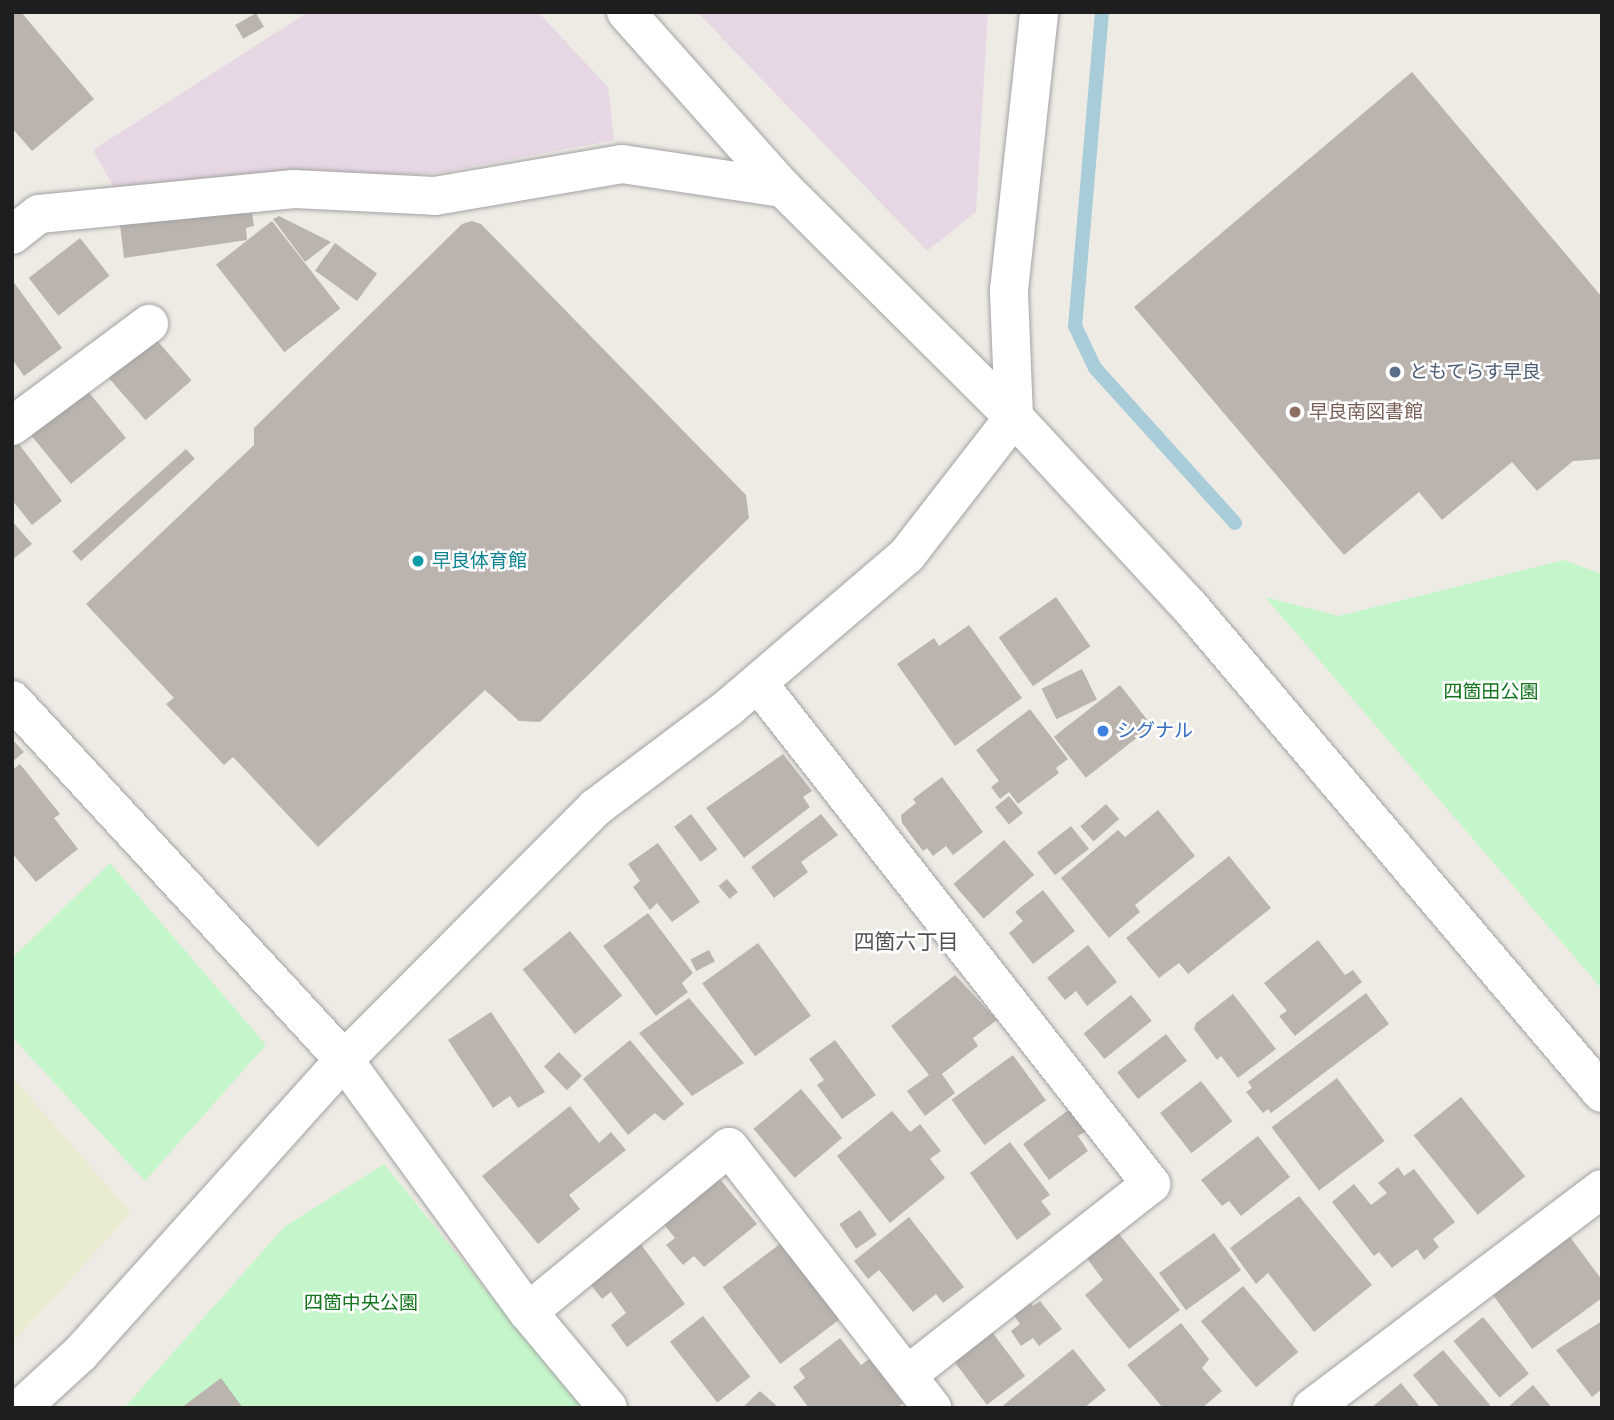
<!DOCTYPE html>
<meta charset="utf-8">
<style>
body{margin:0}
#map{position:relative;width:1614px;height:1420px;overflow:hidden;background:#eeebe5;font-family:"Noto Sans","Noto Sans JP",sans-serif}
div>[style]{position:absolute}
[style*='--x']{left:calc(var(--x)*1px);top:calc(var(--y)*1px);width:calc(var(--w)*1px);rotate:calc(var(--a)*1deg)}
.industrial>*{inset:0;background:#e7d7e4}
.farmland>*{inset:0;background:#e9ecd1}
.park>*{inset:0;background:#c5f5ca}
.stream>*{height:14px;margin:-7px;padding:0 7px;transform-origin:7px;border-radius:7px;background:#a8cdd9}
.building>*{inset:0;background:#bbb4ae;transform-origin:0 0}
.roads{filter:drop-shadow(0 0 2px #a2a2a2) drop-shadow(0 0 2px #a2a2a2)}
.minor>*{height:38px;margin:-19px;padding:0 19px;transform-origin:19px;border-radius:19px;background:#fff}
.tertiary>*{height:38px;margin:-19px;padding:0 19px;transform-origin:19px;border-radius:19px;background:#fff}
.dots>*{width:19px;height:19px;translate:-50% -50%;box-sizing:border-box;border:4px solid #fff;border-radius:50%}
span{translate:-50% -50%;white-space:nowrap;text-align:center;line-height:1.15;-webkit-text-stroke:5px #fff;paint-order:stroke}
.service-label{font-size:19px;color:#4e5e75}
.left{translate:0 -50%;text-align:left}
.education-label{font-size:19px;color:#785e54}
.culture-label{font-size:19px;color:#0d838f}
.park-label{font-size:19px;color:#14751e}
.shop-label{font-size:19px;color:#366cbe}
.neighbourhood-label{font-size:21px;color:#515151}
.frame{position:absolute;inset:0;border:14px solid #1e1e1e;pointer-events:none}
</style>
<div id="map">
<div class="industrial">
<i style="clip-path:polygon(308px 12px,538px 12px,608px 87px,614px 140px,439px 173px,114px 188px,93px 150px)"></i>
<i style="clip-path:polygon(697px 12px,988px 12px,976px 212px,927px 251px)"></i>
</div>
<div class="farmland">
<i style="clip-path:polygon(12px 1077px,131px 1213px,16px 1339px,12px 1334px)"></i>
</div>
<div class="park">
<i style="clip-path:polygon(1564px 560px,1602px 574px,1602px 989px,1265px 597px,1338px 616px)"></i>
<i style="clip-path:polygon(110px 863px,266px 1045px,145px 1181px,12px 1037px,12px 958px)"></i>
<i style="clip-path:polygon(384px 1164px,582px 1408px,124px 1408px,284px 1227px)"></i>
</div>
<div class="stream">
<i style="--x:1102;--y:12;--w:315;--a:94.9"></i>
<i style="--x:1075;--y:326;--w:47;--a:64.5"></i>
<i style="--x:1095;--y:368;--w:209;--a:47.9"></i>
</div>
<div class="building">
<i style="clip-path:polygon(12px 12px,21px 12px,94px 99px,32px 151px,12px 128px)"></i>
<i style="left:256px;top:13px;width:16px;height:24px;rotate:60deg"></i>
<i style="clip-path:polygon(1412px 72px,1602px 297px,1602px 459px,1573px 461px,1537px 491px,1512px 462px,1442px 520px,1419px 492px,1344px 555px,1134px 307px)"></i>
<i style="clip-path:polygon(243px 207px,244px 214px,252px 213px,254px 226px,246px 228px,247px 240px,124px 258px,120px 225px)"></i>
<i style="clip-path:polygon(279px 216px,331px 242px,305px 262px,273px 219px)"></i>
<i style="left:272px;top:221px;width:111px;height:71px;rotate:52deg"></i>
<i style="clip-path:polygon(472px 221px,481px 224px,746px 495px,749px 518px,540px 722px,519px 721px,485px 690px,318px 847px,233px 757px,224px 765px,166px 704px,174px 698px,86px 604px,254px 445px,254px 428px,462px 224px)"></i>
<i style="left:80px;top:238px;width:48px;height:65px;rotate:52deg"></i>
<i style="left:335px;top:243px;width:52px;height:34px;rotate:36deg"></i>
<i style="clip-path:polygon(12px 280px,62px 348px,24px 376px,12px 359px)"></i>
<i style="left:147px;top:329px;width:68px;height:61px;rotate:49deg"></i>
<i style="clip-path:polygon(87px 390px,126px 438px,71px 484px,21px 423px)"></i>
<i style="clip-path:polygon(12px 435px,62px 501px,32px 525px,12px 500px)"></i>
<i style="left:186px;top:449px;width:13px;height:153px;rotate:48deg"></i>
<i style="clip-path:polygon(12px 521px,32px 544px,12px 560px)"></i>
<i style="left:1056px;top:597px;width:60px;height:70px;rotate:55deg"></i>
<i style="clip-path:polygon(969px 625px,1022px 698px,955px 746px,897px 664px,934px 638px,939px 646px)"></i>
<i style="left:1082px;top:669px;width:34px;height:45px;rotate:64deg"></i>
<i style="left:1120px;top:685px;width:52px;height:84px;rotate:52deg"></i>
<i style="clip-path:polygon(1030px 709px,1068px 759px,1056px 768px,1059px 773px,1018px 804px,1009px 792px,1000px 799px,991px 787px,999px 781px,976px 750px)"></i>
<i style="clip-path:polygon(12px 739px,24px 752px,12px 762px)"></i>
<i style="clip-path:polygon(783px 754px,812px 791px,803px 797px,810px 807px,744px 858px,706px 808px)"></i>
<i style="clip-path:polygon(20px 764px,60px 814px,54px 818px,78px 849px,36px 882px,12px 853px,12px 770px)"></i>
<i style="clip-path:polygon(942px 777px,983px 832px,953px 855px,946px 846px,933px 856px,927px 848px,923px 851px,902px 823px,901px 815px,916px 803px,913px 799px)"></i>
<i style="left:1009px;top:796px;width:22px;height:18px;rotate:51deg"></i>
<i style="left:1106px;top:804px;width:20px;height:34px;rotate:49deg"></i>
<i style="clip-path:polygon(1158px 810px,1195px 856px,1135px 905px,1140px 912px,1109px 938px,1061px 878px,1118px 830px,1125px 837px)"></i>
<i style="left:691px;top:814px;width:44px;height:21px;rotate:53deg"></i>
<i style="clip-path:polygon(821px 814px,838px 835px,801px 862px,808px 872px,774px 898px,751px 867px)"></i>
<i style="left:1071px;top:826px;width:29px;height:43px;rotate:52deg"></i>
<i style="left:1004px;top:840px;width:46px;height:67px;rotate:49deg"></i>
<i style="clip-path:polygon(658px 843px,700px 902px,672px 922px,657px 903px,650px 910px,633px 887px,640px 881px,628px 864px)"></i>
<i style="clip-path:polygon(1229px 856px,1271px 908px,1188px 974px,1179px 963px,1159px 978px,1126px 938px)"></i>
<i style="left:727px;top:879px;width:17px;height:11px;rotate:50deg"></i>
<i style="clip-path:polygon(1043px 890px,1075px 931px,1033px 964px,1009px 933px,1023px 921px,1015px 912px)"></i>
<i style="clip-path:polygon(648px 913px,693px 973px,682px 983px,688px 992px,656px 1016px,603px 946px)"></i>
<i style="left:570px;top:931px;width:83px;height:61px;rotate:51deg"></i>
<i style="clip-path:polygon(1318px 940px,1345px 975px,1353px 970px,1362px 982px,1295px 1036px,1279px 1016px,1287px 1011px,1264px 983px)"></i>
<i style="left:758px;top:943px;width:90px;height:69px;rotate:54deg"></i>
<i style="clip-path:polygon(1088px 945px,1117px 982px,1087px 1006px,1076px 991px,1065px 1000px,1047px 978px)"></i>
<i style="left:709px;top:950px;width:13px;height:21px;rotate:63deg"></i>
<i style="clip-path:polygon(955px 975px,997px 1020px,973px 1038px,978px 1046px,942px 1074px,955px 1093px,925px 1116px,907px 1091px,929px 1075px,891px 1026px)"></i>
<i style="clip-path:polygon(1366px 993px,1389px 1024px,1271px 1113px,1268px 1109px,1263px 1113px,1246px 1092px,1252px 1088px,1248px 1082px)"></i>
<i style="clip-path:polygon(1233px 994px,1276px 1049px,1238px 1078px,1221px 1056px,1217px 1060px,1194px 1029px,1196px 1023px)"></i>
<i style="left:1131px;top:995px;width:33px;height:61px;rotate:51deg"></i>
<i style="clip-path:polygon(689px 998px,744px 1063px,692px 1096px,639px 1033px)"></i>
<i style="clip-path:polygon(491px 1012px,545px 1092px,518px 1108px,510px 1096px,493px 1108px,448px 1040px)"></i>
<i style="left:1166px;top:1034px;width:34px;height:62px;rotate:52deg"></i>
<i style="clip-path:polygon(630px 1040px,684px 1104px,664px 1121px,655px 1113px,628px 1135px,583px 1079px)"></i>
<i style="clip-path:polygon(835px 1040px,876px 1095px,842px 1119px,817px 1085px,824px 1080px,809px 1059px)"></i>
<i style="left:559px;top:1052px;width:33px;height:21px;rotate:46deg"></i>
<i style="left:1013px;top:1055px;width:56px;height:76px;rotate:54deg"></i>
<i style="left:1337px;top:1078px;width:79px;height:82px;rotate:53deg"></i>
<i style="left:1201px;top:1081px;width:51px;height:52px;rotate:52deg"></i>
<i style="left:801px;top:1089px;width:64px;height:62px;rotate:50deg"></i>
<i style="left:1461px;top:1097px;width:102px;height:61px;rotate:51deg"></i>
<i style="clip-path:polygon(570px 1106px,599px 1143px,611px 1132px,626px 1150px,569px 1195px,580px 1209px,538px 1244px,482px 1176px)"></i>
<i style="clip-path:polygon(1071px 1108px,1088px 1130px,1078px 1136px,1088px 1151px,1049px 1180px,1023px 1144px)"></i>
<i style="clip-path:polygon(892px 1111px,910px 1132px,920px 1124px,941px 1151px,930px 1159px,945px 1178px,890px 1223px,837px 1156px)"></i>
<i style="clip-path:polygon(1258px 1136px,1290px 1177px,1241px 1216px,1229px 1201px,1222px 1206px,1201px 1180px)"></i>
<i style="clip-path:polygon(1010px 1142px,1050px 1195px,1041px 1201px,1051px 1214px,1017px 1240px,970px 1173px)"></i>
<i style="clip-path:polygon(1398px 1167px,1404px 1176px,1414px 1169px,1455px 1222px,1433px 1239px,1439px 1247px,1424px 1260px,1417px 1249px,1392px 1268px,1379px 1252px,1374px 1256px,1332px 1202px,1354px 1184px,1371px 1205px,1387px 1193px,1378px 1183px)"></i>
<i style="clip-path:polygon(719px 1178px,757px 1224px,704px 1267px,694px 1256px,683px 1265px,666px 1245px,675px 1238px,656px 1215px)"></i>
<i style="clip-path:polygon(1299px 1196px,1372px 1285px,1314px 1332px,1268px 1273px,1256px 1284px,1230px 1248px)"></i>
<i style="left:860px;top:1210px;width:30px;height:25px;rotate:56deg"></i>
<i style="clip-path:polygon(909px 1217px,964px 1287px,943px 1303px,936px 1294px,913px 1312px,879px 1270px,868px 1279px,854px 1261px)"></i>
<i style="clip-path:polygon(1115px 1229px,1180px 1310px,1129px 1349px,1085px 1295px,1103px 1280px,1083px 1253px)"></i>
<i style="left:1214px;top:1233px;width:46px;height:68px;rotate:54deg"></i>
<i style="clip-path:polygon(1570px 1237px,1602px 1280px,1602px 1298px,1532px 1349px,1493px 1295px)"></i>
<i style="clip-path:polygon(637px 1239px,685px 1304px,627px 1347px,611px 1325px,626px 1313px,611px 1292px,602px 1299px,591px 1285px,601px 1277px,595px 1270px)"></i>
<i style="left:784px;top:1241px;width:96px;height:77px;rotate:53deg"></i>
<i style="left:1243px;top:1286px;width:86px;height:55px;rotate:50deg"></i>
<i style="clip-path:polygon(1027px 1298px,1033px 1306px,1040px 1301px,1062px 1329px,1039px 1346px,1033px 1338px,1021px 1346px,1011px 1331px,1020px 1324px,1010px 1310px)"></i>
<i style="left:703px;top:1316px;width:77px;height:42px;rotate:52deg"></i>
<i style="left:1483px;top:1317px;width:73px;height:38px;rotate:51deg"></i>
<i style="left:983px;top:1320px;width:70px;height:48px;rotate:53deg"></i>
<i style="clip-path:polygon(1602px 1321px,1602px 1389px,1592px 1397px,1556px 1350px)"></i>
<i style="clip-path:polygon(1181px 1323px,1209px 1359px,1202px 1368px,1222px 1391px,1202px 1408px,1163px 1408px,1127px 1365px)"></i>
<i style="clip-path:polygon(840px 1338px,861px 1365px,869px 1359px,903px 1403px,897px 1408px,809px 1408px,793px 1387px,805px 1378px,799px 1369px)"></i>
<i style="clip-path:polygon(1073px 1349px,1106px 1390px,1084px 1408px,1000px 1408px)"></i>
<i style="clip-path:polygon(1443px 1350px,1490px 1405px,1488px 1408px,1440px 1408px,1413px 1375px)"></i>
<i style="clip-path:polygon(221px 1378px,243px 1408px,181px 1408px)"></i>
<i style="clip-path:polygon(1401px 1383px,1421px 1408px,1371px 1408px)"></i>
<i style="clip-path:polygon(1533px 1385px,1552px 1408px,1507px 1408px)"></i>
<i style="clip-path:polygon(760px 1391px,779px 1408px,742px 1408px)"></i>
</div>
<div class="roads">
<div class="minor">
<i style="--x:12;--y:235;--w:34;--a:-38"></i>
<i style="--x:39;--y:214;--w:256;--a:-5.6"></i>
<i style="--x:294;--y:189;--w:141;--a:2.8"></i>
<i style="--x:435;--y:196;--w:190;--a:-9.7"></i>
<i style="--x:622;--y:164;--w:163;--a:8.5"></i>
<i style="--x:12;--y:426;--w:171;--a:-36.7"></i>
<i style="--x:758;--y:683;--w:637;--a:51.89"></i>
<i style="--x:1151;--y:1184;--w:310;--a:141.9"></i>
<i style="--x:12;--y:700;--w:490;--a:47.3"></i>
<i style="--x:344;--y:1060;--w:312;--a:53.9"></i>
<i style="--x:528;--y:1312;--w:125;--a:50.2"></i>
<i style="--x:528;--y:1312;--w:260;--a:-39.4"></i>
<i style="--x:729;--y:1147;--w:331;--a:52.1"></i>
<i style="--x:1312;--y:1408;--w:363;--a:-37.1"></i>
</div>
<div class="tertiary">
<i style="--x:626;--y:12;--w:236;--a:48.3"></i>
<i style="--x:783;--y:188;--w:325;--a:44.8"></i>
<i style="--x:1014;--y:417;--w:259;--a:47.2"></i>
<i style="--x:1190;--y:607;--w:637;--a:49.71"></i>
<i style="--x:21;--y:1408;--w:80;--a:-42.5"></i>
<i style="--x:80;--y:1354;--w:395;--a:-48.1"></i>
<i style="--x:344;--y:1060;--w:356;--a:-45.1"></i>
<i style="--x:595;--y:808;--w:166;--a:-36.9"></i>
<i style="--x:728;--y:708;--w:235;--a:-40.5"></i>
<i style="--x:907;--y:555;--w:175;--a:-52.2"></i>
<i style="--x:1014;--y:417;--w:127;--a:-92.3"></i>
<i style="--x:1009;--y:290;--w:280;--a:-83.8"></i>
</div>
</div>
<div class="dots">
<i style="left:1395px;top:372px;background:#5c6f8a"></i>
<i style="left:1295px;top:412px;background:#8d6e63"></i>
<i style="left:418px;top:561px;background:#0f9aa8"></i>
<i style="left:1103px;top:731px;background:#3f7fe0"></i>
</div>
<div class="service-label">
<span class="left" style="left:1409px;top:372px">ともてらす早良</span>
</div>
<div class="education-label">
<span class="left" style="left:1309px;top:412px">早良南図書館</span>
</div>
<div class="culture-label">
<span class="left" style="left:432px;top:561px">早良体育館</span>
</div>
<div class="park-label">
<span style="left:1491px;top:692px">四箇田公園</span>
<span style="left:361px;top:1303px">四箇中央公園</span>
</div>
<div class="shop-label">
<span class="left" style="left:1117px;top:731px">シグナル</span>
</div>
<div class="neighbourhood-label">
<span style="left:906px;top:941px">四箇六丁目</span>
</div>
<div class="frame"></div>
</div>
